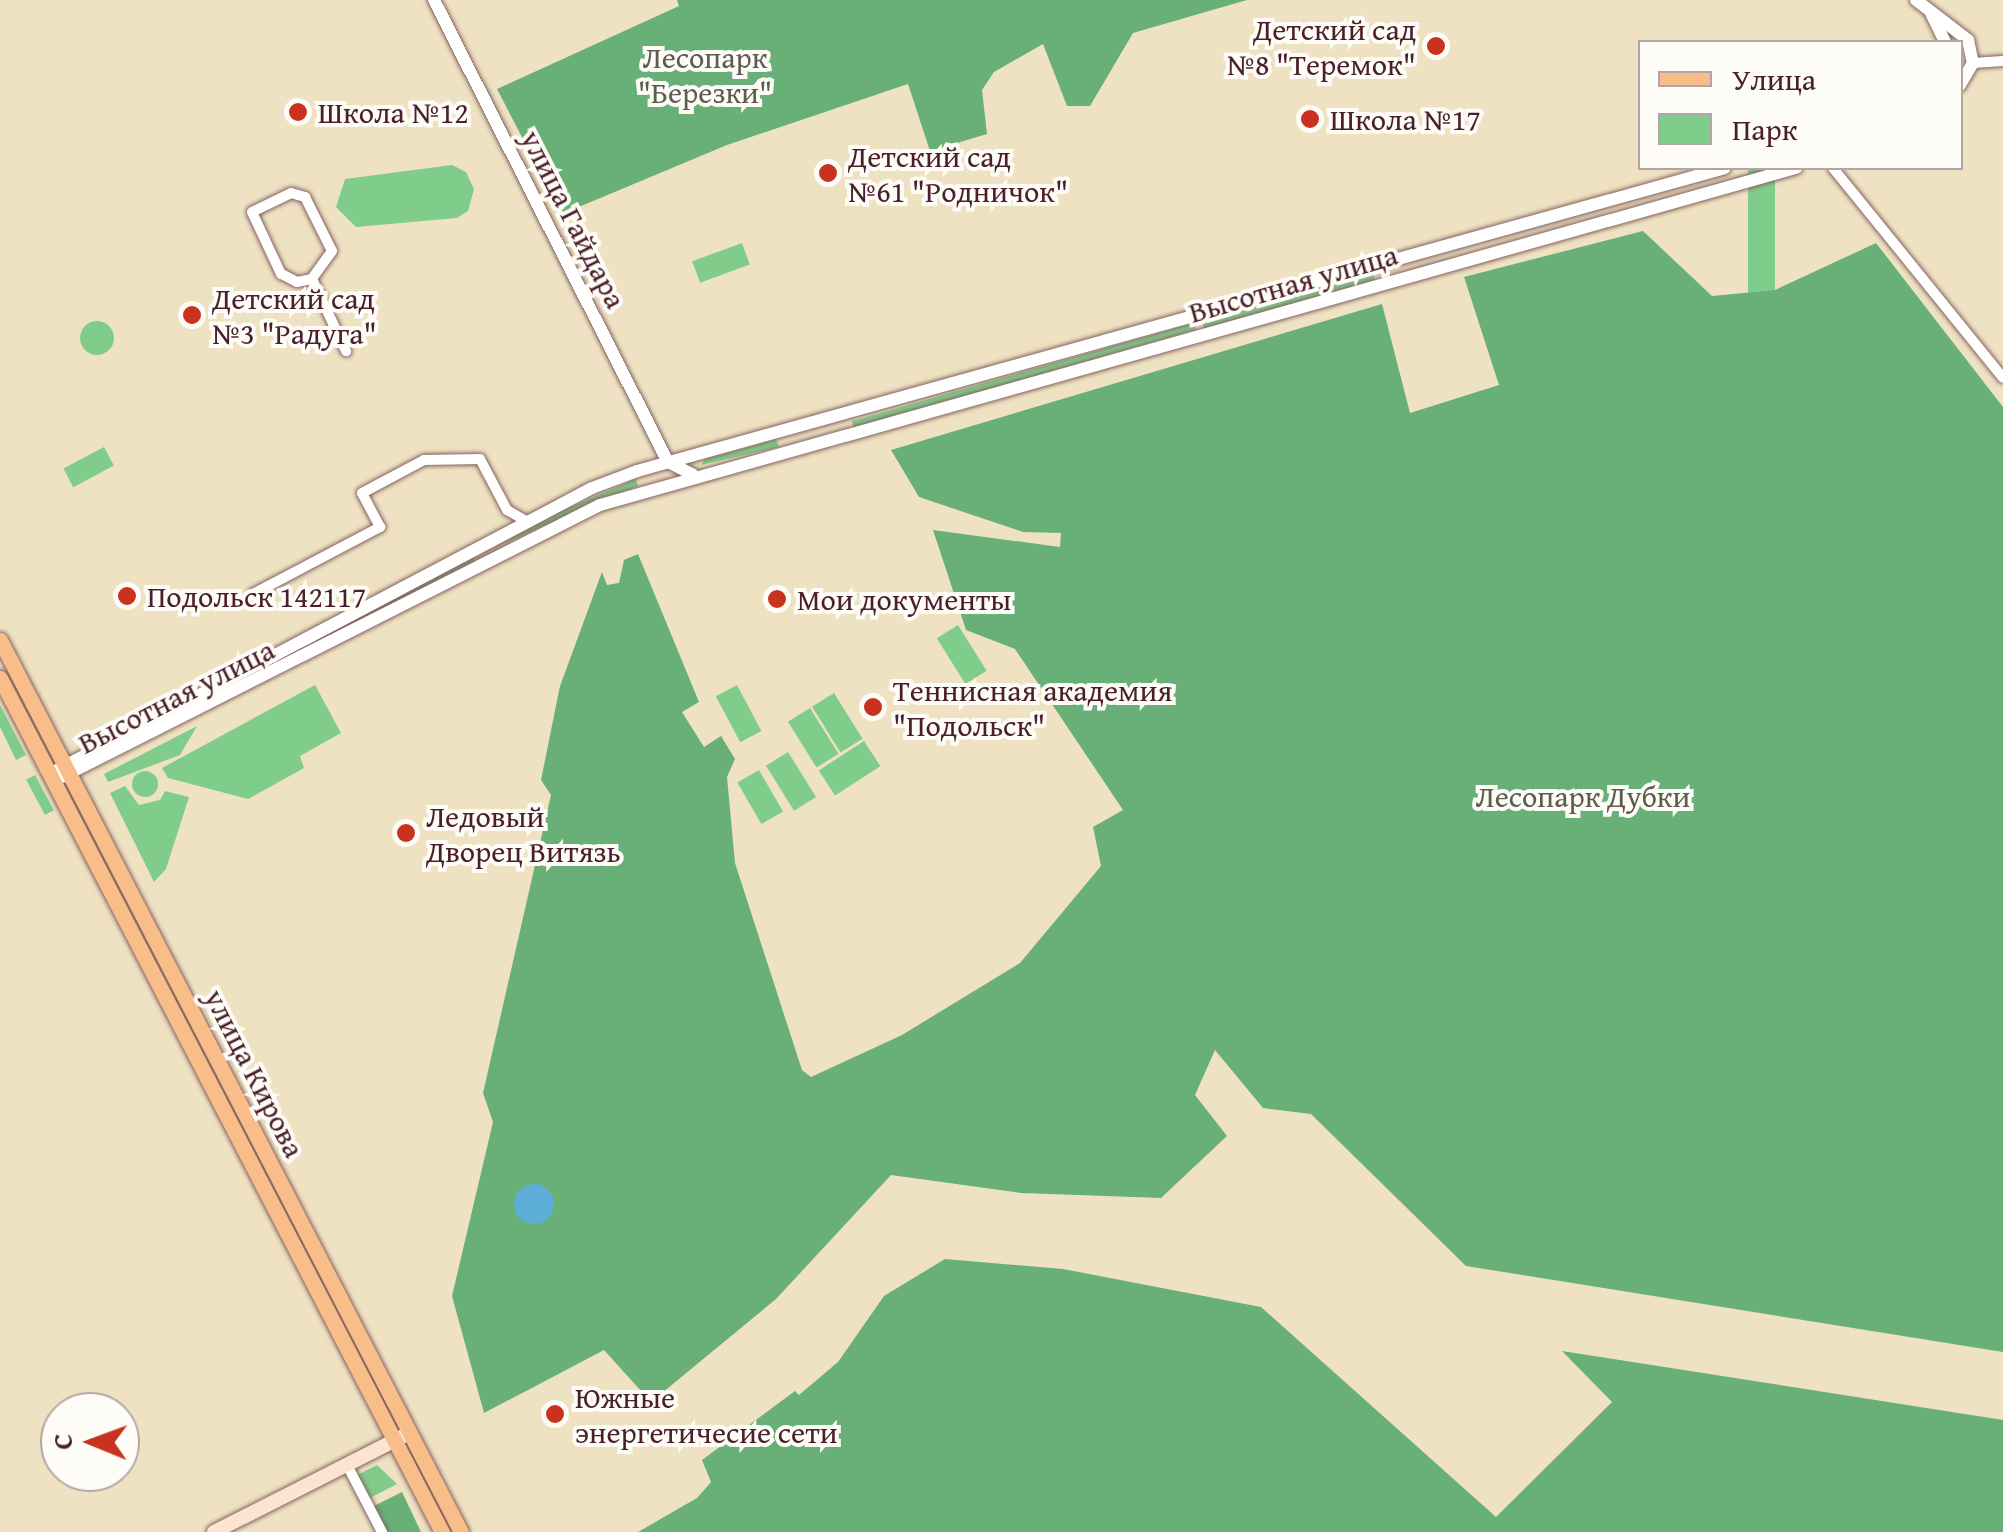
<!DOCTYPE html>
<meta charset="utf-8">
<style>
body{margin:0}
#map{position:relative;width:2003px;height:1532px;overflow:hidden;background:#efe2c3;font-family:"Gentium Book Plus",serif}
div>[style]{position:absolute}
[style*='--x']{left:calc(var(--x)*1px);top:calc(var(--y)*1px);width:calc(var(--w)*1px);rotate:calc(var(--a)*1deg)}
.green>*{inset:0;background:#80cd8b;transform-origin:0 0}
.round{border-radius:50%}
.forest>*{inset:0;background:#68b077}
.water>*{inset:0;background:#5cadd7}
.roads{filter:drop-shadow(0 0 2px #846360) drop-shadow(0 0 2px #846360)}
.minor>*{height:10px;margin:-5px;padding:0 5px;transform-origin:5px;border-radius:5px;background:#fff}
.tertiary>*{height:12px;margin:-6px;padding:0 6px;transform-origin:6px;border-radius:6px;background:#fff}
.secondary>*{height:14px;margin:-7px;padding:0 7px;transform-origin:7px;border-radius:7px;background:#fce5d0}
.primary>*{height:15px;margin:-7.5px;padding:0 7.5px;transform-origin:7.5px;border-radius:7.5px;background:#f8bd89}
.dots>*{width:28px;height:28px;translate:-50% -50%;box-sizing:border-box;border:5px solid #fdfcf7;border-radius:50%}
span{translate:-50% -50%;white-space:nowrap;text-align:center;line-height:1.15;-webkit-text-stroke:8px #fdfcf7;paint-order:stroke}
.poi-label{font-size:30px;color:#4a1f2b}
.right{translate:-100% -50%;text-align:right}
.left{translate:0 -50%;text-align:left}
.park-label{font-size:30px;color:#5d5c4d}
.street-label{font-size:30px;color:#4a1f2b}
.legend{position:absolute;left:1638px;top:40px;width:325px;height:130px;box-sizing:border-box;background:#fdfcf7;border:2px solid #b5a4a5;margin:0;padding:12px 18px;list-style:none;font-size:30px;color:#4a1f2b}
.legend li{display:flex;align-items:center;gap:20px;height:50px}
.legend b{width:50px;border:2px solid #b5a4a5}
.north{position:absolute;left:40px;top:1392px;width:100px;height:100px;box-sizing:border-box;background:#fdfcf7;border:2px solid #b5a4a5;border-radius:50%;rotate:271deg;font-size:28px;font-weight:700;line-height:40px;text-align:center;color:#4a1f2b}
.north::after{content:'';display:block;margin:auto;width:35px;height:45px;background:#c8321e;clip-path:polygon(50% 0,100% 100%,50% 72%,0 100%)}
</style>
<div id="map">
<div class="green">
<i style="clip-path:polygon(452px 165px,466px 172px,474px 189px,468px 211px,457px 218px,356px 227px,336px 207px,345px 179px)"></i>
<i style="left:1748px;top:168px;width:27px;height:382px"></i>
<i style="left:742px;top:243px;width:23px;height:53px;rotate:70deg"></i>
<i style="left:1373px;top:273px;width:7px;height:178px;rotate:74deg"></i>
<i class="round" style="left:80px;top:321px;width:34px;height:34px"></i>
<i style="left:1194px;top:323px;width:7px;height:356px;rotate:74deg"></i>
<i style="clip-path:polygon(776px 439px,779px 447px,701px 465px,705px 459px)"></i>
<i style="left:104px;top:447px;width:21px;height:46px;rotate:62deg"></i>
<i style="clip-path:polygon(636px 479px,638px 486px,495px 547px,561px 511px)"></i>
<i style="clip-path:polygon(472px 557px,475px 562px,307px 647px,308px 643px)"></i>
<i style="left:958px;top:625px;width:54px;height:25px;rotate:58deg"></i>
<i style="clip-path:polygon(315px 685px,341px 733px,300px 756px,304px 768px,248px 799px,168px 778px,162px 768px)"></i>
<i style="left:737px;top:685px;width:52px;height:24px;rotate:62deg"></i>
<i style="left:834px;top:693px;width:54px;height:26px;rotate:58deg"></i>
<i style="clip-path:polygon(0 705px,26px 755px,16px 760px,0 727px)"></i>
<i style="left:810px;top:708px;width:54px;height:26px;rotate:58deg"></i>
<i style="clip-path:polygon(197px 726px,180px 755px,108px 782px,104px 774px)"></i>
<i style="left:864px;top:741px;width:30px;height:54px;rotate:57deg"></i>
<i style="left:788px;top:752px;width:53px;height:26px;rotate:58deg"></i>
<i style="left:759px;top:770px;width:48px;height:25px;rotate:60deg"></i>
<i class="round" style="left:132px;top:771px;width:26px;height:26px"></i>
<i style="left:35px;top:775px;width:40px;height:10px;rotate:62deg"></i>
<i style="clip-path:polygon(125px 786px,139px 805px,160px 800px,165px 791px,189px 797px,166px 869px,154px 882px,110px 793px)"></i>
<i style="clip-path:polygon(377px 1465px,397px 1484px,368px 1499px,355px 1476px)"></i>
</div>
<div class="forest">
<i style="clip-path:polygon(677px 0,1247px 0,1133px 33px,1090px 106px,1067px 106px,1043px 44px,994px 72px,982px 90px,987px 134px,930px 151px,908px 84px,727px 145px,562px 214px,497px 89px,679px 6px)"></i>
<i style="clip-path:polygon(1643px 231px,1712px 296px,1775px 290px,1876px 243px,2003px 407px,2003px 1352px,1466px 1266px,1311px 1114px,1263px 1108px,1215px 1050px,1195px 1095px,1227px 1136px,1161px 1198px,1021px 1193px,891px 1175px,776px 1299px,651px 1402px,604px 1350px,484px 1413px,452px 1296px,493px 1122px,483px 1093px,551px 795px,541px 780px,560px 686px,602px 572px,607px 585px,619px 583px,624px 560px,638px 554px,699px 702px,682px 712px,704px 747px,721px 736px,735px 759px,727px 777px,735px 863px,802px 1070px,811px 1077px,902px 1035px,1020px 963px,1101px 866px,1093px 827px,1123px 810px,1015px 649px,966px 630px,933px 530px,1060px 547px,1061px 533px,1023px 532px,919px 497px,891px 450px,1382px 304px,1410px 413px,1499px 385px,1464px 277px)"></i>
<i style="clip-path:polygon(945px 1259px,1063px 1269px,1261px 1307px,1496px 1517px,1612px 1402px,1562px 1351px,2003px 1420px,2003px 1532px,638px 1532px,697px 1498px,711px 1482px,702px 1460px,795px 1391px,799px 1395px,838px 1362px,884px 1296px)"></i>
<i style="clip-path:polygon(402px 1492px,421px 1532px,386px 1532px,372px 1507px)"></i>
</div>
<div class="water">
<i class="round" style="left:514px;top:1184px;width:40px;height:40px"></i>
</div>
<div class="roads">
<div class="minor">
<i style="--x:1973;--y:63;--w:30;--a:-4"></i>
<i style="--x:1833;--y:168;--w:270;--a:51"></i>
<i style="--x:291;--y:193;--w:15;--a:16"></i>
<i style="--x:305;--y:197;--w:60;--a:63.4"></i>
<i style="--x:332;--y:251;--w:34;--a:126"></i>
<i style="--x:312;--y:279;--w:15;--a:169"></i>
<i style="--x:297;--y:282;--w:18;--a:-153"></i>
<i style="--x:281;--y:274;--w:68;--a:-115.1"></i>
<i style="--x:252;--y:212;--w:43;--a:-26"></i>
<i style="--x:312;--y:279;--w:80;--a:64.7"></i>
<i style="--x:253;--y:594;--w:144;--a:-27.8"></i>
<i style="--x:380;--y:527;--w:38;--a:-118"></i>
<i style="--x:362;--y:493;--w:70;--a:-28"></i>
<i style="--x:424;--y:460;--w:56;--a:-1"></i>
<i style="--x:480;--y:459;--w:58;--a:62.1"></i>
<i style="--x:507;--y:510;--w:24;--a:30"></i>
<i style="--x:347;--y:1465;--w:76;--a:62.4"></i>
</div>
<div class="tertiary">
<i style="--x:434;--y:0;--w:518;--a:63.14"></i>
<i style="--x:668;--y:462;--w:28;--a:27"></i>
<i style="--x:1916;--y:0;--w:66;--a:37.6"></i>
<i style="--x:1968;--y:40;--w:24;--a:78"></i>
<i style="--x:1973;--y:63;--w:26;--a:121"></i>
<i style="--x:1931;--y:13;--w:32;--a:64"></i>
<i style="--x:57;--y:770;--w:605;--a:-27.79"></i>
<i style="--x:592;--y:488;--w:48;--a:-20.7"></i>
<i style="--x:637;--y:471;--w:1129;--a:-15.56"></i>
<i style="--x:62;--y:777;--w:603;--a:-26.82"></i>
<i style="--x:600;--y:505;--w:1243;--a:-15.74"></i>
</div>
<div class="secondary">
<i style="--x:214;--y:1532;--w:214;--a:-26.9"></i>
</div>
<div class="primary">
<i style="--x:0;--y:640;--w:1004;--a:62.67"></i>
<i style="--x:0;--y:678;--w:962;--a:62.64"></i>
</div>
</div>
<div class="dots">
<i style="left:1436px;top:46px;background:#c8321e"></i>
<i style="left:298px;top:112px;background:#c8321e"></i>
<i style="left:1310px;top:119px;background:#c8321e"></i>
<i style="left:828px;top:173px;background:#c8321e"></i>
<i style="left:192px;top:315px;background:#c8321e"></i>
<i style="left:127px;top:596px;background:#c8321e"></i>
<i style="left:777px;top:599px;background:#c8321e"></i>
<i style="left:873px;top:707px;background:#c8321e"></i>
<i style="left:406px;top:833px;background:#c8321e"></i>
<i style="left:555px;top:1414px;background:#c8321e"></i>
</div>
<div class="poi-label">
<span class="right" style="left:1416px;top:46px">Детский сад<br>№8 "Теремок"</span>
<span class="left" style="left:318px;top:112px">Школа №12</span>
<span class="left" style="left:1330px;top:119px">Школа №17</span>
<span class="left" style="left:848px;top:173px">Детский сад<br>№61 "Родничок"</span>
<span class="left" style="left:212px;top:315px">Детский сад<br>№3 "Радуга"</span>
<span class="left" style="left:147px;top:596px">Подольск 142117</span>
<span class="left" style="left:797px;top:599px">Мои документы</span>
<span class="left" style="left:893px;top:707px">Теннисная академия<br>"Подольск"</span>
<span class="left" style="left:426px;top:833px">Ледовый<br>Дворец Витязь</span>
<span class="left" style="left:575px;top:1414px">Южные<br>энергетичесие сети</span>
</div>
<div class="park-label">
<span style="left:705px;top:74px">Лесопарк<br>"Березки"</span>
<span style="left:1583px;top:796px">Лесопарк Дубки</span>
</div>
<div class="street-label">
<span style="left:574px;top:219px;rotate:63deg">улица Гайдара</span>
<span style="left:1293px;top:283px;rotate:-16deg">Высотная улица</span>
<span style="left:176px;top:696px;rotate:-27deg">Высотная улица</span>
<span style="left:255px;top:1073px;rotate:63deg">улица Кирова</span>
</div>
<ul class="legend">
<li><b style="height:12px;background:#f8bd89"></b>Улица</li>
<li><b style="height:28px;background:#80cd8b"></b>Парк</li>
</ul>
<div class="north">С</div>
</div>
